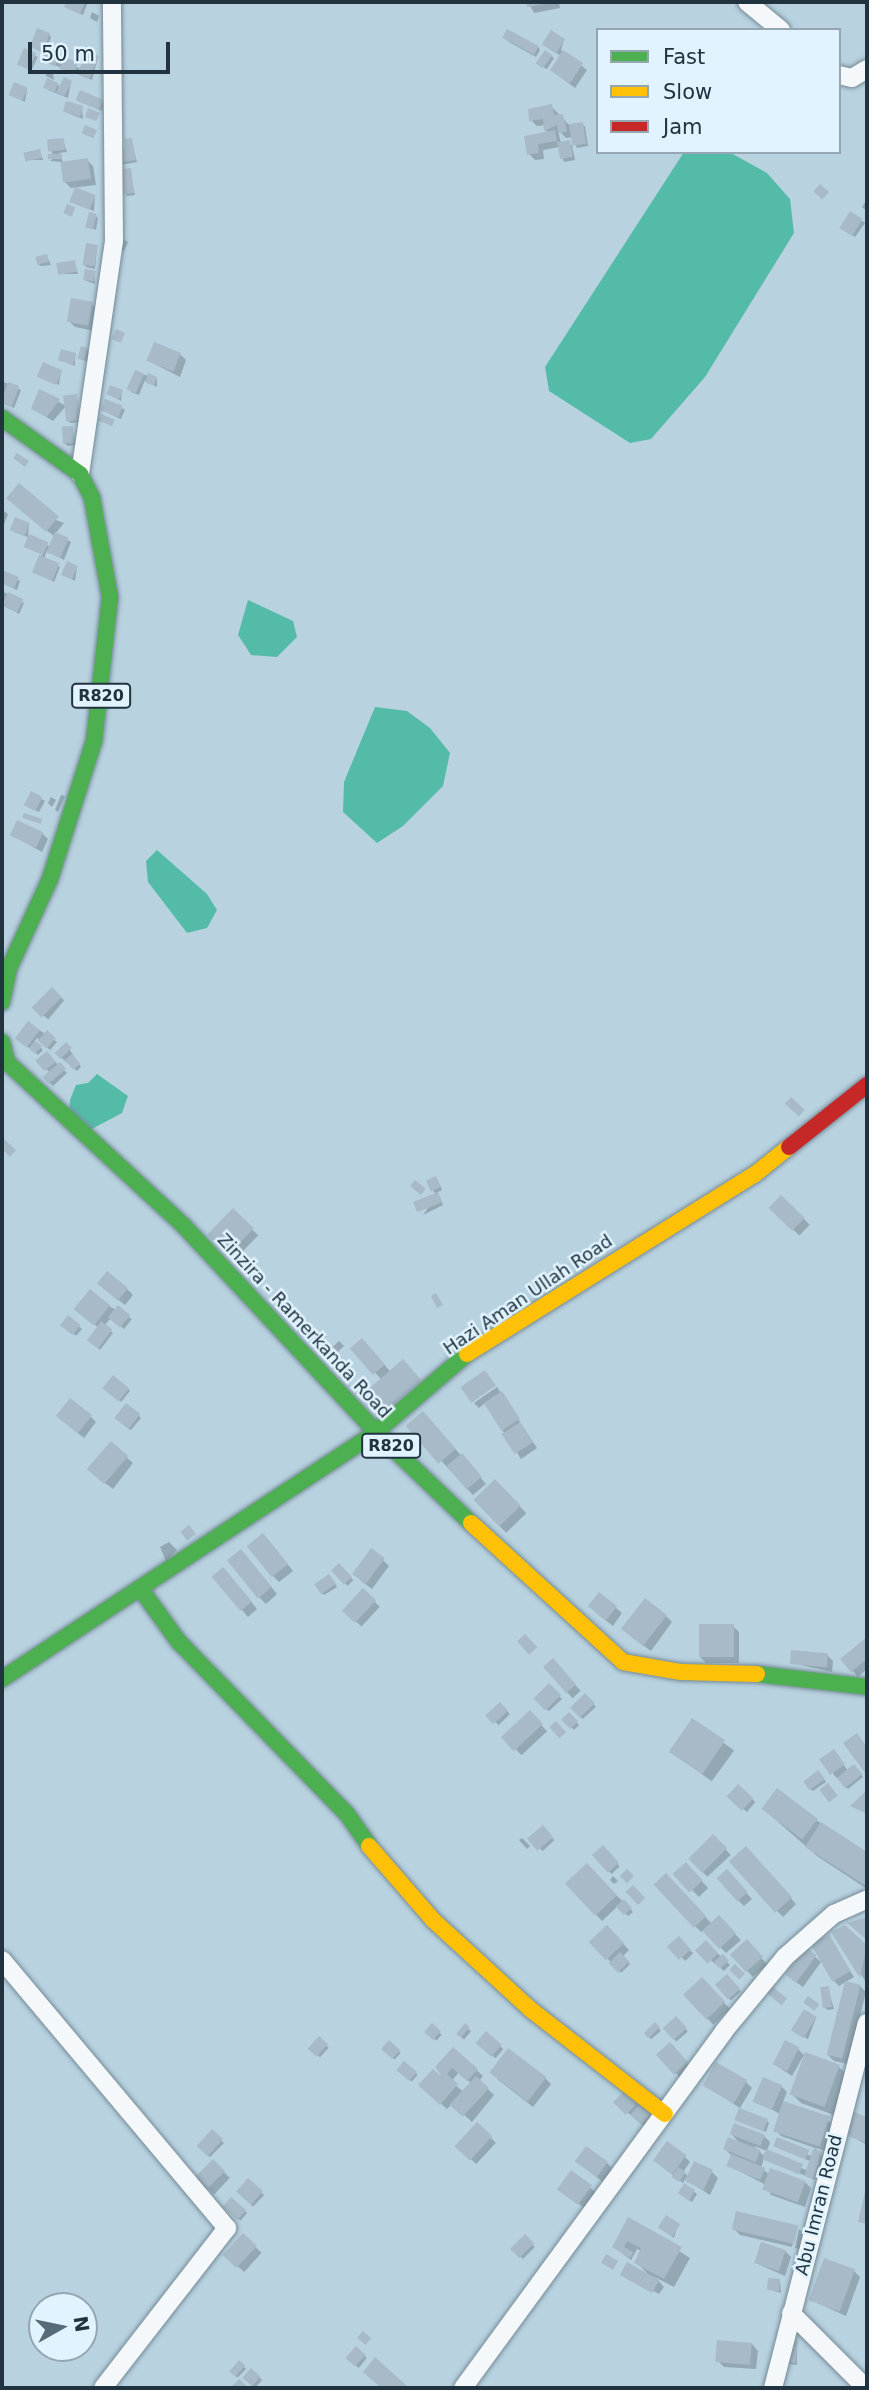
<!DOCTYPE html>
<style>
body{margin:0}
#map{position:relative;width:869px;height:2390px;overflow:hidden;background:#b8d2e0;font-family:"DejaVu Sans",sans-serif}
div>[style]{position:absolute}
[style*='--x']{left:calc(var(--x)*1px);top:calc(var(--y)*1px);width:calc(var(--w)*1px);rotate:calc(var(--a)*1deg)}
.water>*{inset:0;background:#55bba9}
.shadow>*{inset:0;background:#0003;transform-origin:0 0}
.building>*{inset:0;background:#a8bac7;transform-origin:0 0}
.roads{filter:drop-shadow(0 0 2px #758a95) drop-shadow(0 0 2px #758a95)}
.street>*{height:18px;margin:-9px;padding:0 9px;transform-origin:9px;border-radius:9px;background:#f4f8fa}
.fast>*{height:16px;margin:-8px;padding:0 8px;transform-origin:8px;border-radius:8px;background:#4caf50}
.slow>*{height:16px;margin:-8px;padding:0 8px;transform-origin:8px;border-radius:8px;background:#ffc107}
.jam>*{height:16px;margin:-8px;padding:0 8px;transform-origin:8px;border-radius:8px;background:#c62828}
span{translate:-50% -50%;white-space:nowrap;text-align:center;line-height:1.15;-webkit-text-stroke:5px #e0f3fe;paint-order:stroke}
.shield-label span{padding:2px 5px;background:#e0f3fe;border:2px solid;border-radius:5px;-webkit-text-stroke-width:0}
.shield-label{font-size:16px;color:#20333e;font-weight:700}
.street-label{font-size:18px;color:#20333e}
.frame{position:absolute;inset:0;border:4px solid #20333e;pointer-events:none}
.legend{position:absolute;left:596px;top:28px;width:245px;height:126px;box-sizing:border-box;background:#e0f3fe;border:2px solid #93a6b1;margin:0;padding:9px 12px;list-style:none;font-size:21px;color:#20333e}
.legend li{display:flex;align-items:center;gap:14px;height:35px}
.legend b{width:35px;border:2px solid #93a6b1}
.north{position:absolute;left:28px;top:2292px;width:70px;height:70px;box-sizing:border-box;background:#e0f3fe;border:2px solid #93a6b1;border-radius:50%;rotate:81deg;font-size:19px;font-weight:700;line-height:28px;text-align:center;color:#20333e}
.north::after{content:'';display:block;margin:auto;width:24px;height:32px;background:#556b77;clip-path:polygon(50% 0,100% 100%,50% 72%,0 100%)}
.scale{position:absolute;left:28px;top:42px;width:142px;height:32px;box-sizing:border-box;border:4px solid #20333e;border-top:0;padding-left:9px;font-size:21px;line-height:24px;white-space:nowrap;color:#20333e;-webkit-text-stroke:5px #e0f3fe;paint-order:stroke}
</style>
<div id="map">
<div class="water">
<i style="clip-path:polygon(684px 152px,729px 152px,767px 173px,790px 199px,794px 233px,705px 377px,651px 439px,630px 443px,549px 391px,545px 367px)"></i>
<i style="clip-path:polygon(248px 600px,293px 621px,297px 637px,277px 657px,251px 655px,238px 635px)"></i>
<i style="clip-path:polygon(375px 707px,407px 711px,430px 728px,450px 753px,443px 786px,403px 826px,377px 843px,343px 812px,344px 782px)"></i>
<i style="clip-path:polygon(157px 850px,207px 894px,217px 910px,207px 928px,187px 933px,148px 882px,146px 861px)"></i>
<i style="clip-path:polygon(97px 1074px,128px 1096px,122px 1113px,88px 1131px,69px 1116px,70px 1100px,76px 1085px,88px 1083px)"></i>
</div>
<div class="shadow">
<i style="clip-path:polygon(68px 2px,88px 2px,83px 15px,69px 9px)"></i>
<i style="clip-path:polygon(528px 2px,559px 2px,560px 8px,534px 13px)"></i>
<i style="clip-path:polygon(92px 12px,99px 16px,97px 22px,90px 18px)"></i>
<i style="clip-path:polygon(49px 34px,51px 37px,45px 54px,34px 48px)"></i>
<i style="clip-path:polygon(564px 40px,561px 50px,587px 70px,575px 88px,551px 70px,561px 56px,547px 46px)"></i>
<i style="clip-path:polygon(507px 41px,538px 47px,540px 50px,536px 57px)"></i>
<i style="left:25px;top:51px;width:14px;height:14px;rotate:25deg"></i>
<i style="clip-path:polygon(546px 52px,554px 58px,547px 69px,541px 66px)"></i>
<i style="clip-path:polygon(98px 57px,92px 80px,42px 60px,58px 59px,81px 69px)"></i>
<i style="clip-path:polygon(45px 70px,53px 74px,54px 80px,46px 76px)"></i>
<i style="clip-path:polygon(71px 82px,68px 98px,48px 90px,57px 84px,62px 89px)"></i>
<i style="clip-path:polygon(27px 89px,25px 102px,11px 95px)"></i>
<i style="clip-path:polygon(78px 100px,102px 101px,105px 104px,102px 111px)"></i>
<i style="clip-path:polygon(551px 106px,570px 126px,585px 126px,588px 146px,577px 148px,573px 137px,566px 138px,558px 130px,561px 144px,572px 145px,575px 160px,564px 162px,559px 147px,543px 150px,544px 159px,535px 160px,529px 154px,547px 134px,545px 125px,537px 126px,531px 120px)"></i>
<i style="clip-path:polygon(82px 108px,83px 119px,65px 112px)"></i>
<i style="clip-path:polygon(63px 140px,67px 152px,59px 153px,64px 164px,87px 160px,93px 166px,96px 185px,71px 188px,65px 182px,62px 162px,50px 161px,56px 156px,51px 152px)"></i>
<i style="clip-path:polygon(131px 140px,137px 162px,120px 165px,127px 151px)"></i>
<i style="clip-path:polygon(40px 151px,43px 160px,26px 160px)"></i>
<i style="clip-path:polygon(130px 170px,135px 195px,127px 196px,125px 193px)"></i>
<i style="clip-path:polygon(95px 197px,94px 211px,71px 202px)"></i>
<i style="clip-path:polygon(866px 201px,867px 202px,867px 211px,862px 207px)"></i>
<i style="clip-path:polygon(851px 213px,865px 223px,855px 237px,844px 230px)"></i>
<i style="clip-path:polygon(96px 216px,98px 218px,96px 230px,87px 226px)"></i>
<i style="clip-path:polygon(121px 238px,128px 242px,124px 251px,119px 250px)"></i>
<i style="clip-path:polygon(97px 247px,95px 269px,86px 267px,84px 264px)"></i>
<i style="clip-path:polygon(47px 256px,51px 265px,41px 266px,38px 264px)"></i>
<i style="clip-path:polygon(74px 262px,78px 274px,59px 274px)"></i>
<i style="clip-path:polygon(95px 272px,95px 284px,84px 280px)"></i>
<i style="clip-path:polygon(92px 304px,98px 310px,95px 331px,75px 327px,69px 321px)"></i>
<i style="clip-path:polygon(87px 349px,89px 352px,87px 362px,79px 358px)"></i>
<i style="clip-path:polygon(75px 354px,75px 366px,60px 360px)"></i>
<i style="clip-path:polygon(180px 354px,186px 360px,180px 377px,149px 361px)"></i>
<i style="clip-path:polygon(61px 371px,59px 385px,40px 376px)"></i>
<i style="clip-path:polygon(136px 372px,157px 379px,157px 387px,145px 380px,139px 395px,131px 392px)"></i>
<i style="clip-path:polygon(2px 381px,21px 390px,14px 408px,2px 403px)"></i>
<i style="clip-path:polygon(122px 391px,121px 401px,108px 394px)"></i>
<i style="clip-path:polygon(40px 392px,66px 406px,53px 421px,33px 409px)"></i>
<i style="clip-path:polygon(76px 395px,81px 422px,71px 423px,68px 421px)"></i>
<i style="left:106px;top:401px;width:21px;height:10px;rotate:25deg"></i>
<i style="clip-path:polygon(72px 428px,76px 445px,68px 446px,65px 444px)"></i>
<i style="clip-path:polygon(14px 504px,64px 523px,55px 534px,71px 542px,64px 560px,47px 550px,44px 559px,60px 567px,54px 582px,34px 572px,42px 554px,26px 547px,30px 538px,14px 532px,29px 525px,28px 536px,51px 547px,55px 537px)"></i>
<i style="clip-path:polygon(2px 510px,8px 514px,3px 527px,2px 526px)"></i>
<i style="clip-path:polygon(77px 567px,75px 581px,63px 574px)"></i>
<i style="clip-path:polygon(2px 571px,20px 581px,17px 590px,2px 583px)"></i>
<i style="clip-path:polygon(2px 591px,24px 603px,19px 614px,2px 604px)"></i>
<i style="clip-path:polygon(32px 794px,45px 801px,39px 812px,29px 807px)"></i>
<i style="clip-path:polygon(61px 795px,65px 796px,58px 812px,55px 810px)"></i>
<i style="clip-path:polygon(51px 797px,56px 800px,52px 807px,48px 803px)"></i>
<i style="clip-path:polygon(42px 833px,48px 839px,42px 852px,12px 835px)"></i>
<i style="left:52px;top:990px;width:16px;height:25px;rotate:40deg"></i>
<i style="clip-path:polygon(29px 1023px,57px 1042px,50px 1050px,37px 1038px,34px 1042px,43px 1050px,38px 1055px,16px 1038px)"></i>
<i style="clip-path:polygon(66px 1044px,81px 1067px,77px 1071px,57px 1054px)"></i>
<i style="clip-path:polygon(47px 1054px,67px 1073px,53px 1086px,45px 1078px,50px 1073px,39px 1061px)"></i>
<i style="clip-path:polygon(438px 1181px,442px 1190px,436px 1193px,440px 1197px,443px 1205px,423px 1215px,437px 1195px,433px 1191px)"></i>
<i style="left:781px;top:1197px;width:40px;height:15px;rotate:44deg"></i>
<i style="left:233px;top:1211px;width:35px;height:33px;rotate:44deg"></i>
<i style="clip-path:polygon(105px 1289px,127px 1289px,133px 1295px,125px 1305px)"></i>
<i style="clip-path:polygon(109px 1306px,132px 1319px,124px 1329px,111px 1318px,104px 1326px,113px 1333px,100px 1350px,88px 1340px,98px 1327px,82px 1315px)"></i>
<i style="left:69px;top:1318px;width:17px;height:9px;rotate:40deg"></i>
<i style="clip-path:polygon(323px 1332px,327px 1336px,319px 1343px,315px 1338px)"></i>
<i style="left:362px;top:1340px;width:43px;height:12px;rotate:48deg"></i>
<i style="left:339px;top:1341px;width:7px;height:9px;rotate:45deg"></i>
<i style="left:113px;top:1377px;width:22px;height:14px;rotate:39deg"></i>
<i style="clip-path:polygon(497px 1387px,537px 1448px,521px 1459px,485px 1403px,479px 1408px,474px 1403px)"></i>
<i style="left:126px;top:1405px;width:20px;height:16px;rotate:41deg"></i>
<i style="clip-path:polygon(90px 1416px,96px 1422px,84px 1438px,64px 1422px)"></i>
<i style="clip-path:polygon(429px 1419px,486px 1484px,473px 1495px,409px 1426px)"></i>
<i style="clip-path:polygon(111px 1444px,133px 1463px,113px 1489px,96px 1476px)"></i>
<i style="left:495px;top:1481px;width:45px;height:28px;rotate:46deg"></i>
<i style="clip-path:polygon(269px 1541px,293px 1571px,279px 1582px,273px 1576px)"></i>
<i style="clip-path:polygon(169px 1542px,177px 1550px,166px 1561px,160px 1547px)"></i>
<i style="clip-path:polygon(247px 1558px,277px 1594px,266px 1604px,260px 1598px)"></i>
<i style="clip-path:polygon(383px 1560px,389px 1566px,372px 1589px,360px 1580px)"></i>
<i style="left:339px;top:1565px;width:21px;height:8px;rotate:47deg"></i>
<i style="clip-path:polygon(229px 1575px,257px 1609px,248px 1617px,214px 1577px)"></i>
<i style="clip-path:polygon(332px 1579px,337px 1587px,324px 1595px,322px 1593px)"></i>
<i style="left:363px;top:1591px;width:23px;height:27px;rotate:43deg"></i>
<i style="clip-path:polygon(599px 1594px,622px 1613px,613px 1626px,595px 1612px)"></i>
<i style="clip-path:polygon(666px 1616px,672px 1622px,651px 1651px,630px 1636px)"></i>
<i style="clip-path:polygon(733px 1626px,739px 1632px,739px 1663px,706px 1663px,700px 1657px)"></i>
<i style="clip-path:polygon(867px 1639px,867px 1669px,858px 1677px,843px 1660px)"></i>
<i style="clip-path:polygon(827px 1655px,833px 1661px,832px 1672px,792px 1663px)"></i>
<i style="left:552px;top:1660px;width:42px;height:11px;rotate:47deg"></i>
<i style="left:549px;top:1685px;width:19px;height:18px;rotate:47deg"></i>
<i style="left:585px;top:1695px;width:16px;height:18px;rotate:47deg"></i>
<i style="left:500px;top:1704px;width:14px;height:16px;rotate:45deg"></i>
<i style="left:530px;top:1713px;width:25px;height:35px;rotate:47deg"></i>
<i style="left:569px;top:1714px;width:15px;height:7px;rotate:48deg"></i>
<i style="left:692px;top:1720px;width:52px;height:38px;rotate:36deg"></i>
<i style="clip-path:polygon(862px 1741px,867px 1748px,867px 1773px,846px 1743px)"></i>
<i style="clip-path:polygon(836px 1754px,848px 1771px,857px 1768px,863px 1777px,848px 1789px,833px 1774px)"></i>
<i style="clip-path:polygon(821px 1775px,826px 1782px,813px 1791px,810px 1789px)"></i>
<i style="left:738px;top:1787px;width:23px;height:13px;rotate:41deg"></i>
<i style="clip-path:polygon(769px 1814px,816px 1820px,867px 1854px,867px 1889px,817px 1856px)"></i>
<i style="left:542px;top:1827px;width:18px;height:16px;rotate:47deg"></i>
<i style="left:713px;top:1836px;width:26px;height:32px;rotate:47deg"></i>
<i style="clip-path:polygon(522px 1838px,530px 1846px,527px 1849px,519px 1840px)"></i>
<i style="left:603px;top:1848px;width:25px;height:11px;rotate:48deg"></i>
<i style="clip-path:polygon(752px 1855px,796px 1904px,783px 1917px,732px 1862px)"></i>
<i style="clip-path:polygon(587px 1865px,633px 1912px,628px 1916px,618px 1906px,602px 1921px,567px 1883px)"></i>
<i style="left:686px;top:1865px;width:32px;height:13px;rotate:46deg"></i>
<i style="clip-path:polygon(613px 1876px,618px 1881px,614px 1884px,610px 1880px)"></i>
<i style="clip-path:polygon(666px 1876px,712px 1924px,719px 1918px,741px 1940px,726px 1953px,704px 1930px,701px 1932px,656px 1885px)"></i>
<i style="clip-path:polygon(732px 1877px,752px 1899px,744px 1906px,738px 1900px)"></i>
<i style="clip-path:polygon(607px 1927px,629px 1950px,623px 1956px,630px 1964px,621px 1973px,592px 1942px)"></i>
<i style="clip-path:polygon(844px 1927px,867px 1948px,866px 1982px,833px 1933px)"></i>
<i style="clip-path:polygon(828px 1936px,854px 1977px,839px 1986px,833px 1980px)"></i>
<i style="left:679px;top:1939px;width:20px;height:11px;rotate:45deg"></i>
<i style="left:747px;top:1942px;width:30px;height:19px;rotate:48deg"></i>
<i style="clip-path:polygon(706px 1943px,730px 1965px,724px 1971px,698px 1950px)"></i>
<i style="clip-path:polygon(806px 1949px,821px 1962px,803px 1987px,793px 1980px)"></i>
<i style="left:727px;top:1976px;width:21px;height:13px;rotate:49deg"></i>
<i style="left:702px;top:1980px;width:40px;height:23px;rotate:46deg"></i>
<i style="clip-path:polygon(860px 1986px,866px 1992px,848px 2064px,834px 2061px,828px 2055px)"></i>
<i style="clip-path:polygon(828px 1988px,834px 2009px,828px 2010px,825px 2008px)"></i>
<i style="left:676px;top:2018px;width:18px;height:15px;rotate:49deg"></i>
<i style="clip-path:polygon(816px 2018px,808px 2039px,796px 2033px)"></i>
<i style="left:655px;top:2024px;width:9px;height:13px;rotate:49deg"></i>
<i style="left:432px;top:2026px;width:13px;height:8px;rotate:42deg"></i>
<i style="left:465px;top:2026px;width:8px;height:11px;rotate:40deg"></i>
<i style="left:486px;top:2034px;width:23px;height:12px;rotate:41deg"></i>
<i style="left:319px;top:2039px;width:13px;height:13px;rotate:42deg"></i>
<i style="left:389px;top:2042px;width:16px;height:9px;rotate:43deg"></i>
<i style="left:670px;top:2045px;width:33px;height:15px;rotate:46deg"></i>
<i style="clip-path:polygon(evenodd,453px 2049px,483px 2076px,479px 2081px,494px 2095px,472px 2122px,452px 2104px,447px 2109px,420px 2085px,433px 2071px,450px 2081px,437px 2067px,453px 2049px,459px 2072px,472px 2084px,464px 2092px,451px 2082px,459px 2072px)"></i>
<i style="clip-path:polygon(798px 2049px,804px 2055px,792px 2076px,774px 2064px)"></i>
<i style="left:404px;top:2063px;width:18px;height:9px;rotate:41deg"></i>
<i style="clip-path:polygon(839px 2067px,848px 2076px,834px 2115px,801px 2103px,791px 2093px)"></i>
<i style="clip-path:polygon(545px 2078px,551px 2084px,533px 2107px,497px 2079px)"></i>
<i style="clip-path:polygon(746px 2082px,752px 2088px,740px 2108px,704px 2085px)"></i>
<i style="clip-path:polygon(781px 2086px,787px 2092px,783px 2102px,835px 2124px,826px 2151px,815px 2148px,823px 2156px,815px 2180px,764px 2158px,761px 2168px,770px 2175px,805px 2182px,811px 2188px,805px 2207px,771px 2195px,766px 2185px,728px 2165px,731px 2155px,725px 2149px,742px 2145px,731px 2134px,764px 2136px,770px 2142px,767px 2151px,754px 2146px,765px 2157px,807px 2170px,810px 2161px,778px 2148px,812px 2156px,815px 2148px,781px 2136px,775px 2130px,780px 2114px,756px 2101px)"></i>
<i style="clip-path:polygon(627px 2090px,653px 2117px,644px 2126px,615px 2102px)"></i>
<i style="clip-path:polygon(855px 2114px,867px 2118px,867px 2145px,848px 2134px)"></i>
<i style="clip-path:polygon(737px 2119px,767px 2121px,769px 2123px,766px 2132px)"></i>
<i style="left:477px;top:2125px;width:26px;height:29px;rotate:43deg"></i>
<i style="left:212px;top:2131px;width:17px;height:20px;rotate:45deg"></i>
<i style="clip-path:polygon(684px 2156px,690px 2162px,683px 2172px,688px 2176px,712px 2172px,718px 2178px,710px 2195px,685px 2179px,683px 2183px,661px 2166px)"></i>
<i style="left:213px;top:2162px;width:23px;height:23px;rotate:43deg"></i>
<i style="clip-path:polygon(577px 2162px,607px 2163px,613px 2169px,603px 2182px)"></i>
<i style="clip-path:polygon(571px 2173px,597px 2193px,586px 2209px,566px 2195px)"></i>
<i style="left:248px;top:2180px;width:22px;height:16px;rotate:43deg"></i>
<i style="clip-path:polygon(685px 2185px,697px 2194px,692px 2202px,682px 2195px)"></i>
<i style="left:232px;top:2200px;width:20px;height:10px;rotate:41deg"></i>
<i style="clip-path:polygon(629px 2220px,690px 2258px,674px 2287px,655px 2277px,664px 2287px,659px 2294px,622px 2274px,648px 2274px,636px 2262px,642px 2251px,637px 2249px,631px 2260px,614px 2247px)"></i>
<i style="clip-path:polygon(678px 2225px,674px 2238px,663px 2230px)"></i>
<i style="clip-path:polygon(797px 2227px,792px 2247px,740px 2235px,734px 2229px)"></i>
<i style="clip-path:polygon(799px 2229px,803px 2233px,800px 2249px,795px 2248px)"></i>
<i style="left:243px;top:2236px;width:25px;height:26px;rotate:42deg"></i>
<i style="left:525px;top:2237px;width:14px;height:17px;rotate:45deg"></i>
<i style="clip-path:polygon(785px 2251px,791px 2257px,785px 2276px,756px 2263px)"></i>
<i style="clip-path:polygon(854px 2271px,860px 2277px,846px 2316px,811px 2300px)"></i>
<i style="clip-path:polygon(780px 2281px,781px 2293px,768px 2289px)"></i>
<i style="clip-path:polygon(797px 2342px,797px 2365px,789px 2364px,787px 2361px)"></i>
<i style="clip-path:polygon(752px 2344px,758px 2351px,756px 2369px,724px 2367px,718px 2361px)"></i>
<i style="left:356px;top:2349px;width:14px;height:13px;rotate:39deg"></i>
<i style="left:239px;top:2362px;width:10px;height:12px;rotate:45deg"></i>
<i style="left:251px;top:2370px;width:15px;height:11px;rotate:42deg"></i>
</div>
<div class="building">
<i style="clip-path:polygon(66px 2px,85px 2px,80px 14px,64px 7px)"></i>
<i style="clip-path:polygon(526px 2px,550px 2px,550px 3px,527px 7px)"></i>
<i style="left:37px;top:28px;width:14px;height:20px;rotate:21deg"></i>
<i style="left:507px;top:29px;width:36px;height:10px;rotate:28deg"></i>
<i style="left:551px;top:30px;width:17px;height:17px;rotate:33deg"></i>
<i style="left:24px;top:48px;width:13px;height:18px;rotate:23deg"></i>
<i style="left:545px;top:50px;width:9px;height:16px;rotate:36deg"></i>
<i style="left:563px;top:50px;width:24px;height:24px;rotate:33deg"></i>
<i style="left:44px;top:51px;width:16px;height:10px;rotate:22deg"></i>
<i style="left:87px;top:51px;width:13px;height:25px;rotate:23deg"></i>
<i style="left:64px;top:57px;width:15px;height:13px;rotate:20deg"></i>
<i style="left:64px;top:77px;width:9px;height:17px;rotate:27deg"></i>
<i style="clip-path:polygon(47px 78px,58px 83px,55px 92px,43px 88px)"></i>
<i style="left:14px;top:82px;width:15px;height:14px;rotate:23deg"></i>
<i style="left:80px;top:90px;width:25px;height:11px;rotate:23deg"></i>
<i style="left:66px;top:101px;width:18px;height:11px;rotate:16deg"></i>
<i style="clip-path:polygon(552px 104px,554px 115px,563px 114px,567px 132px,558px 133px,557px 125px,544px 131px,543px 119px,529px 121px,528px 109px)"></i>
<i style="clip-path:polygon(88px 108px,100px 113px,96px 121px,85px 117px)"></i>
<i style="left:583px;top:122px;width:22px;height:14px;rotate:82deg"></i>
<i style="left:85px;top:125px;width:13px;height:9px;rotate:23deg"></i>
<i style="clip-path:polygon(555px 130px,557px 141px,538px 144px,539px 153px,527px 155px,524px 136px)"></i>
<i style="left:64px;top:138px;width:12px;height:17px;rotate:85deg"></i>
<i style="clip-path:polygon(132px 138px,136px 160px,116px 163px,114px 151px,125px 149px,124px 139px)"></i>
<i style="left:570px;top:140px;width:17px;height:13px;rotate:80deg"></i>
<i style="left:40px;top:149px;width:9px;height:17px;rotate:77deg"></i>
<i style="left:62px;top:154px;width:5px;height:14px;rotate:90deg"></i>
<i style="left:88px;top:158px;width:21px;height:28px;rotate:82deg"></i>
<i style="left:131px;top:168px;width:25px;height:11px;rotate:83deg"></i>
<i style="left:820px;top:184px;width:12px;height:10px;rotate:42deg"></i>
<i style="left:75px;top:187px;width:22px;height:16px;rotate:21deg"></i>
<i style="left:67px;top:204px;width:9px;height:10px;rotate:21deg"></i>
<i style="left:850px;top:211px;width:15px;height:20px;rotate:32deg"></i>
<i style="left:89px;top:212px;width:8px;height:16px;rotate:14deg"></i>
<i style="left:86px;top:243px;width:12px;height:22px;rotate:9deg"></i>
<i style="left:47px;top:254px;width:8px;height:12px;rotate:76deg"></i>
<i style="left:75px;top:260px;width:12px;height:19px;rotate:81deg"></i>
<i style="left:85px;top:269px;width:11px;height:11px;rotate:10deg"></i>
<i style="left:71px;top:298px;width:22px;height:24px;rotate:10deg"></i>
<i style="left:116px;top:329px;width:10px;height:11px;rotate:24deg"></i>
<i style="left:154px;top:342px;width:29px;height:20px;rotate:22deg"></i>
<i style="left:81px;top:346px;width:7px;height:13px;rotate:16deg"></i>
<i style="left:61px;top:349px;width:16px;height:12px;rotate:15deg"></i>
<i style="left:43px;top:362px;width:21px;height:16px;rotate:23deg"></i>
<i style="left:135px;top:370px;width:10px;height:21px;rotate:24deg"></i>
<i style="clip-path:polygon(148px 373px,157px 377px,154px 386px,145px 382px)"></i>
<i style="left:8px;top:382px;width:12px;height:22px;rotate:20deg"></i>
<i style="left:110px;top:385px;width:14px;height:10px;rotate:21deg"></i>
<i style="clip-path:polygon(39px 389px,60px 399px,47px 417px,31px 409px)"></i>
<i style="left:77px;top:394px;width:26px;height:14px;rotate:83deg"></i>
<i style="left:105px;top:399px;width:19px;height:12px;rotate:21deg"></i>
<i style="left:101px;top:414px;width:15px;height:7px;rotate:23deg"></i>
<i style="left:73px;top:426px;width:17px;height:11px;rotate:87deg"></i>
<i style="clip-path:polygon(17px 453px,29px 461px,25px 467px,13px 458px)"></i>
<i style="left:19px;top:483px;width:52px;height:20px;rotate:40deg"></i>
<i style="left:15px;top:517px;width:16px;height:14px;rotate:22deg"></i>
<i style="left:55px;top:532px;width:15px;height:22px;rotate:23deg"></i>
<i style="left:29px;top:534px;width:21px;height:14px;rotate:23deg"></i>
<i style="left:39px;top:555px;width:22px;height:19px;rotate:22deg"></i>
<i style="left:67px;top:561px;width:12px;height:15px;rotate:24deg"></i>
<i style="clip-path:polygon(2px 570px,19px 577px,14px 588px,2px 583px)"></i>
<i style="left:8px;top:592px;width:17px;height:15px;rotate:25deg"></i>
<i style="left:31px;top:791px;width:13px;height:16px;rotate:27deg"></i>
<i style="left:24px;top:813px;width:19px;height:5px;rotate:18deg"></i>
<i style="left:17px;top:820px;width:29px;height:17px;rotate:25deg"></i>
<i style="left:52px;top:987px;width:14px;height:29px;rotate:45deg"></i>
<i style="left:28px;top:1021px;width:15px;height:22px;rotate:37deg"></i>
<i style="left:47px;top:1030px;width:12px;height:14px;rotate:42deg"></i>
<i style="clip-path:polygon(35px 1041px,42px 1046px,35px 1054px,29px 1048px)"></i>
<i style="left:66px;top:1042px;width:8px;height:16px;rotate:45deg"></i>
<i style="left:47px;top:1051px;width:14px;height:15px;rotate:51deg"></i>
<i style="left:72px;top:1054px;width:13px;height:9px;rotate:51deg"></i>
<i style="left:60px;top:1062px;width:9px;height:23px;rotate:49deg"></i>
<i style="left:791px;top:1097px;width:19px;height:9px;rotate:43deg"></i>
<i style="clip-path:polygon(2px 1137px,16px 1150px,10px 1157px,2px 1149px)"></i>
<i style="left:436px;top:1176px;width:12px;height:11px;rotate:66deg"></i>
<i style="left:415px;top:1180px;width:14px;height:8px;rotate:39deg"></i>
<i style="left:438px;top:1192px;width:11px;height:27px;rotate:68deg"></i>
<i style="left:781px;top:1195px;width:33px;height:18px;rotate:44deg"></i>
<i style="left:233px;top:1208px;width:29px;height:37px;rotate:44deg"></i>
<i style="left:107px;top:1271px;width:27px;height:16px;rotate:39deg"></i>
<i style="left:90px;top:1289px;width:26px;height:26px;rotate:39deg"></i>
<i style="clip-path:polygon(436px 1293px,443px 1305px,437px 1308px,431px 1296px)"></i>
<i style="left:118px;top:1305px;width:16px;height:16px;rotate:40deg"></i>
<i style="left:68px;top:1315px;width:16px;height:13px;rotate:38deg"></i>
<i style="left:101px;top:1321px;width:14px;height:24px;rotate:36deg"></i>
<i style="left:362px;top:1338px;width:35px;height:16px;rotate:49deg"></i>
<i style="left:403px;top:1359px;width:28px;height:49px;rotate:49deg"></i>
<i style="left:485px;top:1370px;width:19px;height:30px;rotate:55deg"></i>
<i style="left:113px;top:1375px;width:21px;height:17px;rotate:39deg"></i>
<i style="left:502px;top:1391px;width:33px;height:22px;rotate:57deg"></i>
<i style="left:70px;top:1398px;width:28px;height:23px;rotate:38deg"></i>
<i style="left:126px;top:1403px;width:18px;height:19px;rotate:38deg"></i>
<i style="left:423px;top:1411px;width:50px;height:23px;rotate:49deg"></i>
<i style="left:520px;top:1422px;width:24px;height:22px;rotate:57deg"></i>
<i style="left:111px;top:1441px;width:23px;height:37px;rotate:41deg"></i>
<i style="left:462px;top:1453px;width:31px;height:20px;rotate:50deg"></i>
<i style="left:495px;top:1479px;width:37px;height:30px;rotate:46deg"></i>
<i style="left:189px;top:1525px;width:11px;height:11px;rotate:52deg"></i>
<i style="left:263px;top:1533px;width:40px;height:21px;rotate:51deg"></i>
<i style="left:371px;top:1548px;width:17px;height:32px;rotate:36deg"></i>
<i style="left:241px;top:1549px;width:49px;height:18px;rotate:51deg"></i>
<i style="left:339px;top:1563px;width:19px;height:11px;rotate:47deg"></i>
<i style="left:223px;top:1567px;width:45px;height:15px;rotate:50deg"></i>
<i style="left:329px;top:1574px;width:12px;height:18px;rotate:55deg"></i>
<i style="left:363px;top:1588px;width:18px;height:31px;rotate:43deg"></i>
<i style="left:599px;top:1592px;width:23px;height:18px;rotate:38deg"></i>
<i style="left:645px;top:1598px;width:28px;height:39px;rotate:38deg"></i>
<i style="left:734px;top:1624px;width:33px;height:35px;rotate:90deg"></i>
<i style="left:525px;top:1634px;width:18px;height:11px;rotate:47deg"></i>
<i style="clip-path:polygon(867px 1637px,867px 1659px,851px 1672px,840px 1659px)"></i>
<i style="left:791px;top:1650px;width:37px;height:14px;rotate:5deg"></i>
<i style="left:553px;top:1658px;width:35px;height:13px;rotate:49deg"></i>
<i style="left:549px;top:1683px;width:17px;height:22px;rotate:45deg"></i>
<i style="left:585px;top:1693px;width:14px;height:21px;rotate:45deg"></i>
<i style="left:500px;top:1702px;width:12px;height:20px;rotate:48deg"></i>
<i style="left:530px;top:1710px;width:19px;height:40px;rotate:47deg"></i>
<i style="left:569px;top:1712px;width:13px;height:11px;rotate:45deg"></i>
<i style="left:692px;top:1718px;width:40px;height:41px;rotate:34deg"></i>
<i style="left:556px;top:1721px;width:15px;height:9px;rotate:48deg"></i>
<i style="clip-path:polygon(857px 1733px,867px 1747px,865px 1773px,843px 1743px)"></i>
<i style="left:834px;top:1749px;width:19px;height:18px;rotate:55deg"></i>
<i style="left:854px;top:1764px;width:13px;height:22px;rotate:51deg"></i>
<i style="left:818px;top:1770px;width:11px;height:19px;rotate:52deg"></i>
<i style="left:828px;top:1783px;width:16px;height:11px;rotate:52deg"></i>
<i style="left:738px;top:1784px;width:21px;height:17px;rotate:43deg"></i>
<i style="left:777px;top:1788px;width:51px;height:26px;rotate:37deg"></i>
<i style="clip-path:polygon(867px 1790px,867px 1814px,850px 1806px)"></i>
<i style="clip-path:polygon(821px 1822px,867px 1852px,866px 1886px,805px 1847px)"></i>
<i style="left:543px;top:1825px;width:16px;height:21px;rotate:50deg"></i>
<i style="left:713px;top:1834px;width:20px;height:35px;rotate:45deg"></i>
<i style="left:603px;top:1845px;width:24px;height:15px;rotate:48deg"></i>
<i style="left:746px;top:1846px;width:69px;height:23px;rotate:48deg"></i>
<i style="left:686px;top:1862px;width:25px;height:18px;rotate:48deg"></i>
<i style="left:587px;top:1863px;width:44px;height:30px;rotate:47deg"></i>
<i style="left:627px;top:1869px;width:10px;height:10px;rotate:45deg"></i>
<i style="left:727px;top:1869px;width:31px;height:14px;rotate:48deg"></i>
<i style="left:666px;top:1873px;width:59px;height:17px;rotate:47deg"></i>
<i style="left:633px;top:1885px;width:18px;height:10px;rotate:47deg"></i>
<i style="left:624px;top:1899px;width:12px;height:11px;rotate:48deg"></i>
<i style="left:719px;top:1915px;width:25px;height:23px;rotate:47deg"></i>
<i style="clip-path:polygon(866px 1917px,867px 1918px,867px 1940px,847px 1923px)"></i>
<i style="left:607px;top:1925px;width:25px;height:25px;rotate:47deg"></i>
<i style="clip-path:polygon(845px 1925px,867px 1945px,860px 1978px,831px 1932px)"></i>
<i style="left:829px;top:1934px;width:43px;height:21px;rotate:60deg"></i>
<i style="left:679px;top:1936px;width:18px;height:16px;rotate:49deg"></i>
<i style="left:747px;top:1939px;width:24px;height:23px;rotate:48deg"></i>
<i style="left:706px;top:1940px;width:18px;height:15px;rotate:47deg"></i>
<i style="left:805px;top:1947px;width:14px;height:34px;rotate:36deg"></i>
<i style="left:620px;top:1952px;width:13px;height:16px;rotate:45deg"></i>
<i style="left:723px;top:1954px;width:9px;height:12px;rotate:49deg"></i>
<i style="left:735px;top:1964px;width:14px;height:8px;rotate:45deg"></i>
<i style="left:727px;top:1974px;width:20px;height:16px;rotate:49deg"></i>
<i style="left:702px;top:1977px;width:34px;height:26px;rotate:47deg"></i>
<i style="left:845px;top:1981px;width:16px;height:76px;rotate:14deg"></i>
<i style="left:769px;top:1984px;width:23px;height:9px;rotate:38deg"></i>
<i style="left:829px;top:1986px;width:21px;height:9px;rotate:82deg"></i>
<i style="left:808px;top:1996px;width:14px;height:8px;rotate:36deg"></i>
<i style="left:804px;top:2009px;width:15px;height:25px;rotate:32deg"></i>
<i style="left:676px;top:2016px;width:16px;height:18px;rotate:47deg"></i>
<i style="left:655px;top:2022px;width:7px;height:16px;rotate:45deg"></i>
<i style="left:432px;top:2023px;width:12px;height:12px;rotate:42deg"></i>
<i style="left:465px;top:2023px;width:6px;height:14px;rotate:39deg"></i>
<i style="left:486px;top:2031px;width:21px;height:16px;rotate:41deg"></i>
<i style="left:319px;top:2036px;width:12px;height:17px;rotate:42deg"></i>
<i style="left:389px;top:2040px;width:15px;height:12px;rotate:42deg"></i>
<i style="left:785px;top:2040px;width:16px;height:27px;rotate:27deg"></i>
<i style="left:670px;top:2042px;width:27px;height:19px;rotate:48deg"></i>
<i style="clip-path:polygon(453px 2047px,478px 2069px,467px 2081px,452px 2068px,447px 2074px,458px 2084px,440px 2105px,418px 2085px,433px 2069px,444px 2079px,435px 2067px)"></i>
<i style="left:508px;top:2048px;width:48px;height:31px;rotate:37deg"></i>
<i style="left:805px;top:2052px;width:37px;height:45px;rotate:20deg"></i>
<i style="left:404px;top:2061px;width:17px;height:12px;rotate:40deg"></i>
<i style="left:716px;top:2062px;width:36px;height:27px;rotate:30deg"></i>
<i style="left:476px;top:2076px;width:18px;height:39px;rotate:43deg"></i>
<i style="left:763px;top:2077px;width:21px;height:27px;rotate:23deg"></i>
<i style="left:627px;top:2088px;width:18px;height:20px;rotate:45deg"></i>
<i style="left:783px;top:2101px;width:49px;height:32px;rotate:18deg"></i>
<i style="left:641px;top:2103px;width:15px;height:16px;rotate:42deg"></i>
<i style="left:739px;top:2108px;width:31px;height:13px;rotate:21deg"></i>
<i style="clip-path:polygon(854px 2112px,867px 2117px,867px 2143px,845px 2135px)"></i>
<i style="left:477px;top:2122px;width:21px;height:33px;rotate:43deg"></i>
<i style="left:734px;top:2123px;width:33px;height:12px;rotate:21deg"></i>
<i style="left:212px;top:2129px;width:15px;height:23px;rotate:42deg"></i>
<i style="left:728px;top:2137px;width:35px;height:13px;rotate:22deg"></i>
<i style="left:777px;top:2137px;width:35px;height:10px;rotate:22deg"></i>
<i style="left:667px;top:2141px;width:24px;height:24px;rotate:36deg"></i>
<i style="left:586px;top:2146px;width:27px;height:19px;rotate:36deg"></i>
<i style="left:766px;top:2149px;width:40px;height:11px;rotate:22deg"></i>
<i style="left:813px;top:2149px;width:9px;height:28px;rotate:18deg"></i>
<i style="left:731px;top:2154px;width:37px;height:13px;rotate:22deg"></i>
<i style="left:213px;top:2159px;width:17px;height:27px;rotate:45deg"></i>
<i style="left:694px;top:2161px;width:21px;height:22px;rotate:25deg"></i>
<i style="left:678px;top:2167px;width:9px;height:12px;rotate:32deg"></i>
<i style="left:770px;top:2168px;width:38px;height:23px;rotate:20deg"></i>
<i style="left:571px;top:2170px;width:26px;height:24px;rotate:36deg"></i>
<i style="left:248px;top:2178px;width:20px;height:18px;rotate:41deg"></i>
<i style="clip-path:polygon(684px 2183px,695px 2190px,689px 2201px,678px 2193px)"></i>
<i style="clip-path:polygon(866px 2187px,867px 2187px,867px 2224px,858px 2222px)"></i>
<i style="left:231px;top:2197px;width:20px;height:13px;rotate:41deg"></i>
<i style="left:736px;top:2211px;width:64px;height:19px;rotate:13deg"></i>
<i style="left:666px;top:2215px;width:17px;height:15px;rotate:33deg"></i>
<i style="clip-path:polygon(628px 2217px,682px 2247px,664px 2279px,634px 2263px,641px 2248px,627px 2241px,624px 2247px,633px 2252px,630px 2258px,612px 2247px)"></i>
<i style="left:243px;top:2233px;width:19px;height:30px;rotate:43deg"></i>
<i style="left:525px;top:2234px;width:13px;height:21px;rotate:45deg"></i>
<i style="left:761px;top:2242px;width:26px;height:22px;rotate:18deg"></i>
<i style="left:606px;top:2254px;width:14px;height:10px;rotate:30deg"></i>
<i style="left:824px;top:2258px;width:33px;height:45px;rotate:20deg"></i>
<i style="left:627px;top:2262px;width:37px;height:15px;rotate:29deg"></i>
<i style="left:768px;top:2278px;width:12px;height:12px;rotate:5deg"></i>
<i style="left:363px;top:2331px;width:11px;height:9px;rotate:41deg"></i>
<i style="left:788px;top:2339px;width:10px;height:23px;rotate:6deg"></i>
<i style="left:717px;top:2340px;width:35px;height:22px;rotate:5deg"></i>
<i style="left:356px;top:2346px;width:13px;height:16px;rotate:42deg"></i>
<i style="clip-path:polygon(375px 2357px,407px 2386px,405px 2388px,381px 2388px,363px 2372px)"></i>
<i style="left:239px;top:2360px;width:8px;height:15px;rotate:40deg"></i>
<i style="left:251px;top:2368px;width:13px;height:13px;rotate:42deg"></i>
<i style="clip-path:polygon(239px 2379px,249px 2388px,230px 2388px)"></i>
</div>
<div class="roads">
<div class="street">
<i style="--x:747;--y:2;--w:44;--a:39.5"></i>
<i style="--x:839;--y:75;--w:13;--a:13"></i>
<i style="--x:852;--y:78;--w:17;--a:-31"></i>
<i style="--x:80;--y:474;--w:235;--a:-81.7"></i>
<i style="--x:114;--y:241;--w:239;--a:-90.5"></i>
<i style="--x:2;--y:1960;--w:350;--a:50"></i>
<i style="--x:227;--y:2228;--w:202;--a:127.8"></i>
<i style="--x:791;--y:2313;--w:106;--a:45"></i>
<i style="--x:463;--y:2388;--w:442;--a:-53.8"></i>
<i style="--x:724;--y:2031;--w:96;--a:-50.5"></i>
<i style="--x:785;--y:1957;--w:65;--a:-41.3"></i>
<i style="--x:834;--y:1914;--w:36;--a:-24"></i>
<i style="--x:773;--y:2388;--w:377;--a:-75.6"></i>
</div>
<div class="fast">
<i style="--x:2;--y:418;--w:96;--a:35.7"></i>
<i style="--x:80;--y:474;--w:27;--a:63"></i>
<i style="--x:92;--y:498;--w:101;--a:79.7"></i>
<i style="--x:110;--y:597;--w:145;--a:96.3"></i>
<i style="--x:94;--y:741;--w:145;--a:107.7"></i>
<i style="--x:50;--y:879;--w:98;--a:114.7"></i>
<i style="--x:9;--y:968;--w:35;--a:102"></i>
<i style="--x:2;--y:1042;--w:21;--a:76"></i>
<i style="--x:7;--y:1062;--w:240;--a:42.8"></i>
<i style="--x:183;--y:1225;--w:283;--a:47"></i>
<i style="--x:376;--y:1432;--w:132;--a:43.8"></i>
<i style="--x:140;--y:1588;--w:67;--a:54.2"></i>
<i style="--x:179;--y:1642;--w:240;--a:45.7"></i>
<i style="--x:347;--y:1814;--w:39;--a:55"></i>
<i style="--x:757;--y:1674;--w:111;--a:6.7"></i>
<i style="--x:2;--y:1679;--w:448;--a:-33.4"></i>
<i style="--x:376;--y:1432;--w:120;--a:-40.6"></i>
</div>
<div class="slow">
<i style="--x:467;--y:1354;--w:338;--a:-32"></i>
<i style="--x:754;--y:1175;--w:45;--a:-38.7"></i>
<i style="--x:471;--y:1523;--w:206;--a:42.4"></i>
<i style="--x:623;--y:1662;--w:59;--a:9.8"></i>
<i style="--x:681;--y:1672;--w:76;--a:1.5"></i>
<i style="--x:369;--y:1846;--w:98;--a:49.1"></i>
<i style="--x:433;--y:1920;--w:132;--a:42.5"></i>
<i style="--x:530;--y:2009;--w:171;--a:37.9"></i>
</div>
<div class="jam">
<i style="--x:789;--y:1147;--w:100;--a:-38.5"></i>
</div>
</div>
<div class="shield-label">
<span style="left:101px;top:696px">R820</span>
<span style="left:391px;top:1446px">R820</span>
</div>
<div class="street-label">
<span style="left:528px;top:1295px;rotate:-34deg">Hazi Aman Ullah Road</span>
<span style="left:304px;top:1326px;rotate:47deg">Zinzira - Ramerkanda Road</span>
<span style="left:819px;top:2205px;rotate:-76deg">Abu Imran Road</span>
</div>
<div class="frame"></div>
<ul class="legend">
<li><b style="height:9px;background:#4caf50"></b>Fast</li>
<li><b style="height:9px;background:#ffc107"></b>Slow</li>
<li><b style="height:9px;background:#c62828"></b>Jam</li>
</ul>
<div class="north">N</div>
<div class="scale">50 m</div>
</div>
